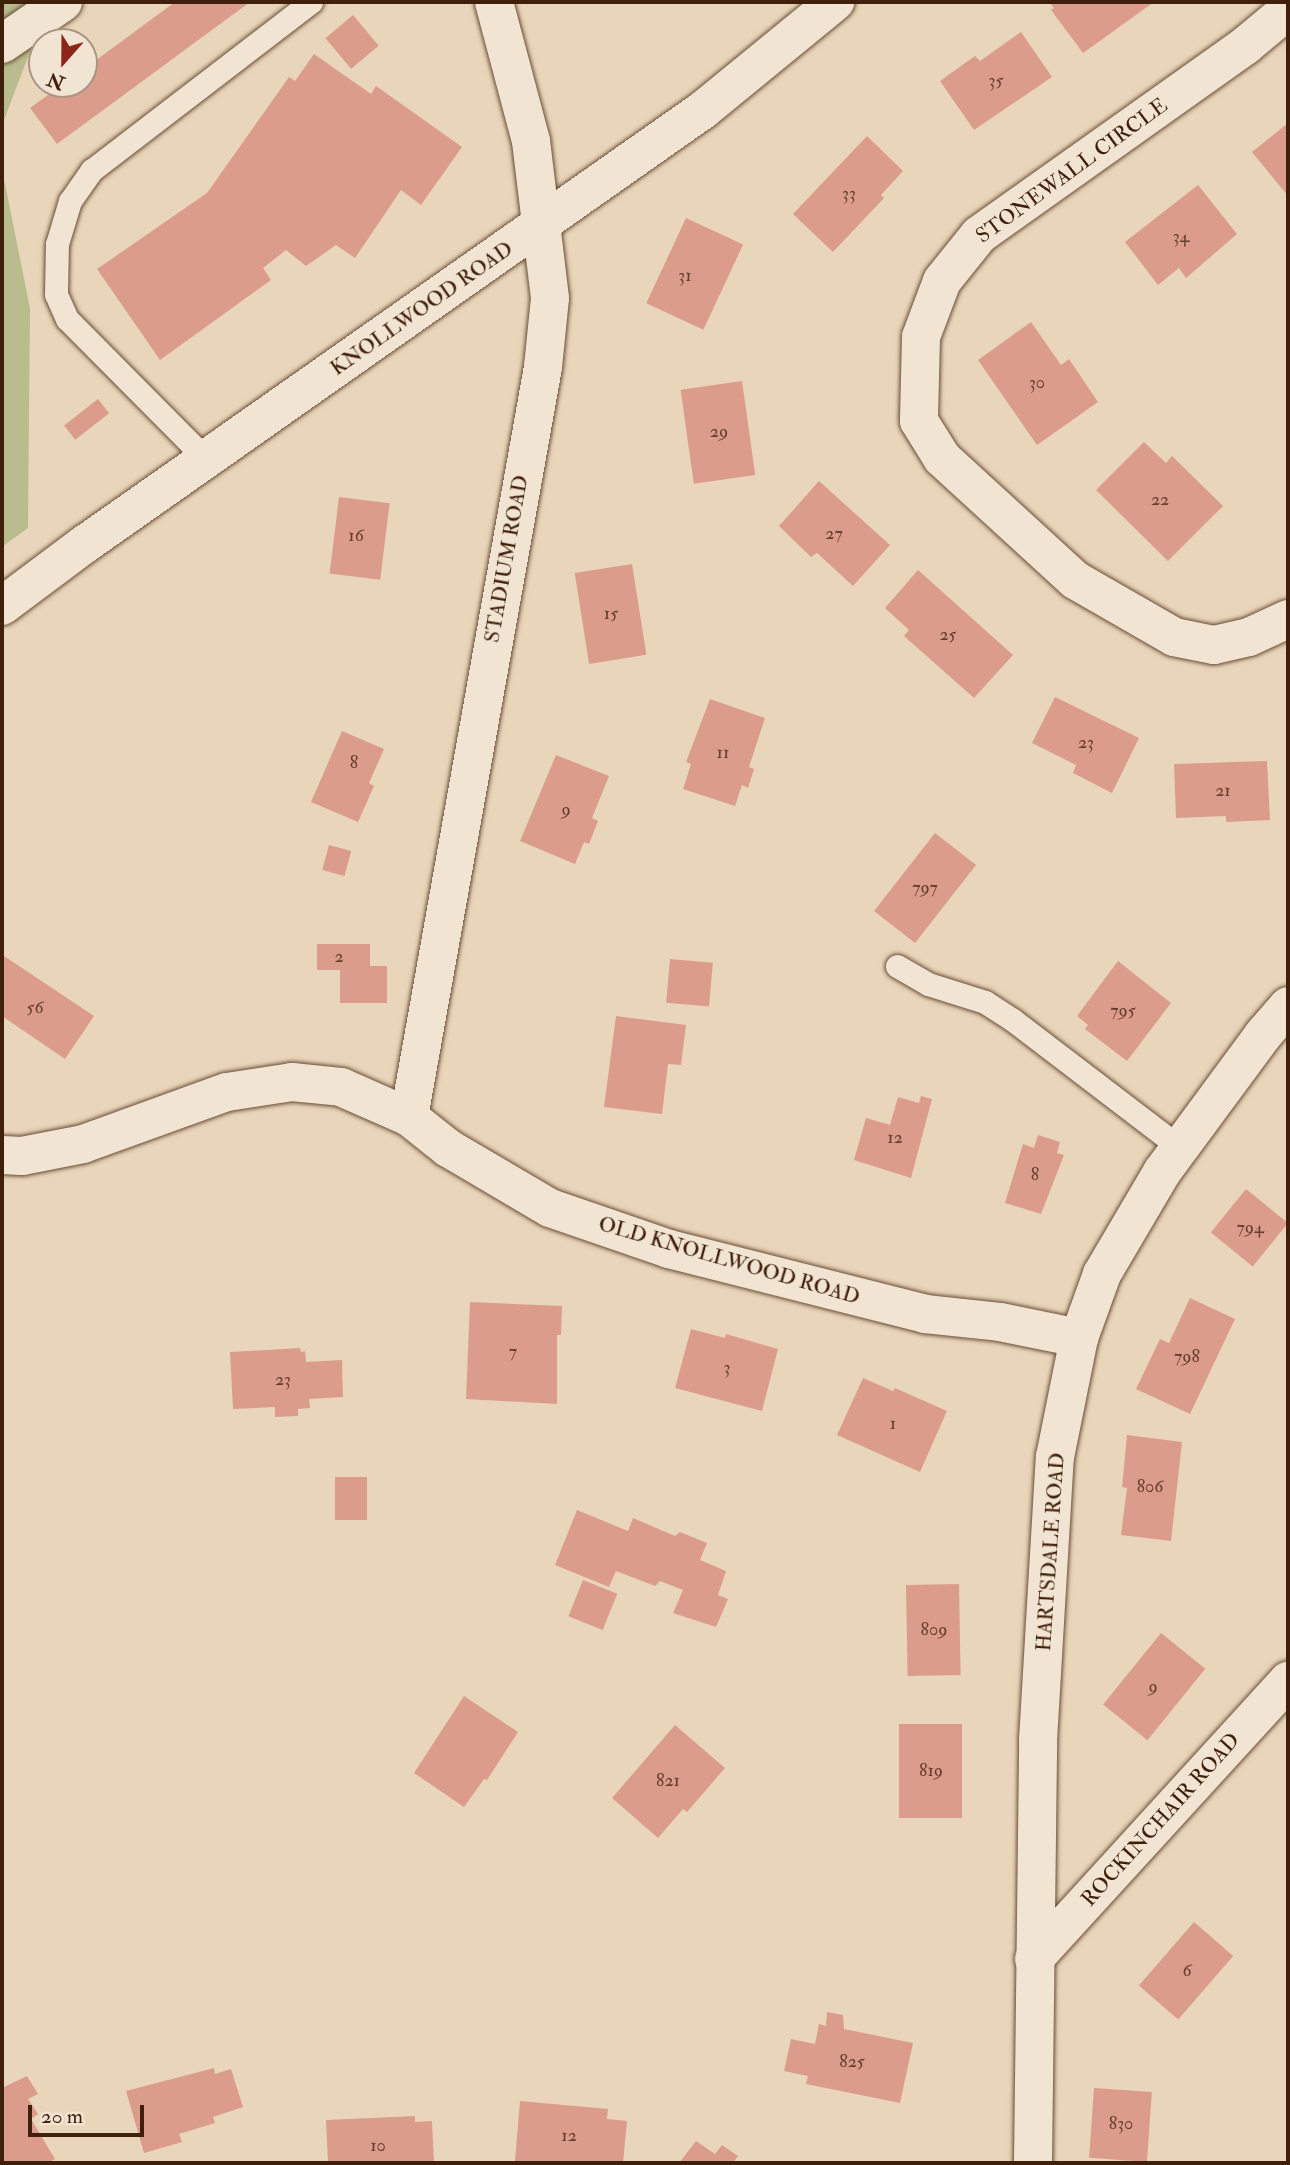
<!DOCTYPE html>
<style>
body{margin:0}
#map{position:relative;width:1290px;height:2165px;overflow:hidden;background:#e9d6ba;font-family:"IM FELL Double Pica",serif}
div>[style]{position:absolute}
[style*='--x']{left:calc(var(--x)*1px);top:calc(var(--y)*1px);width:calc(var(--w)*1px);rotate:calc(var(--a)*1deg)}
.green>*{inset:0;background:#b9bd8e}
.building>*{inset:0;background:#db9c8c;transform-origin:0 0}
.roads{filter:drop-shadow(0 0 2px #6a4d37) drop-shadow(0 0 2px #6a4d37)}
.service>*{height:23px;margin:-11.5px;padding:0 11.5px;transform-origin:11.5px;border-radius:11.5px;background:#f1e4d2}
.minor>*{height:38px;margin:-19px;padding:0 19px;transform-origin:19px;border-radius:19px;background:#f1e4d2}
.tertiary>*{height:38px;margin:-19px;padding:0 19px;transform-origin:19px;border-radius:19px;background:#f1e4d2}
.secondary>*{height:38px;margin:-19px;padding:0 19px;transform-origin:19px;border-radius:19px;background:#f1e4d2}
span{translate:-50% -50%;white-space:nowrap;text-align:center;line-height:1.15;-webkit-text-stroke:5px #f1e4d2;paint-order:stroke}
.number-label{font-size:18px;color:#673e2b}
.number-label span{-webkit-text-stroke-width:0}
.street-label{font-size:21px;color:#401f0b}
.frame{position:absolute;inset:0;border:4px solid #401f0b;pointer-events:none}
.north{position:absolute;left:28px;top:28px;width:70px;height:70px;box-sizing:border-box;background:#f1e4d2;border:2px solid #aa9582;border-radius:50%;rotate:201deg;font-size:19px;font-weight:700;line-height:28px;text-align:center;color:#401f0b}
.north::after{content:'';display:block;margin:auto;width:24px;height:32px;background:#8f2418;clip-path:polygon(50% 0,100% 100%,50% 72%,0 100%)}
.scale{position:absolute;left:28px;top:2105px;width:116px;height:32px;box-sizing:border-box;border:4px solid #401f0b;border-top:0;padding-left:9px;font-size:21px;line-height:24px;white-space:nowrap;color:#401f0b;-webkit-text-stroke:5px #f1e4d2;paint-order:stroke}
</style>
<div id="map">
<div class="green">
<i style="clip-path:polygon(2px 2px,49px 2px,4px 120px,4px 179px,30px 308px,28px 528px,2px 547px)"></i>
</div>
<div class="building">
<i style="clip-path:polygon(175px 2px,250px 2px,57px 144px,30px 108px,63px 84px,84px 84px,84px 69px)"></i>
<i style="clip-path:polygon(1049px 2px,1154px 2px,1083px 53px,1051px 10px,1054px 8px)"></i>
<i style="left:353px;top:15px;width:40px;height:36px;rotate:50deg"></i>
<i style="clip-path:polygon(1021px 32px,1052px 77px,974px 130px,940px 81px,975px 56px,980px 61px)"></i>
<i style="clip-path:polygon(314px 54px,371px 94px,376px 86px,462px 147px,421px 205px,401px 190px,355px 258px,336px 245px,306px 266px,286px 250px,263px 268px,271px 280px,160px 360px,97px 269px,207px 193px,289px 77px,295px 81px)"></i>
<i style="clip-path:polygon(1288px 123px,1288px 196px,1252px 152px)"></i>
<i style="clip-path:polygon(867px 136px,903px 171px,881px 195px,884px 198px,833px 252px,793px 214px)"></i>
<i style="clip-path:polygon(1198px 185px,1237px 234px,1186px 278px,1179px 268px,1158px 285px,1125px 242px)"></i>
<i style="left:686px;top:218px;width:63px;height:94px;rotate:25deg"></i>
<i style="clip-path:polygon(1031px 322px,1061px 365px,1069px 359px,1098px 402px,1037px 445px,978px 360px)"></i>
<i style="left:742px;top:381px;width:95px;height:62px;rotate:82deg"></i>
<i style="left:98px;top:399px;width:18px;height:43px;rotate:52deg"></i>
<i style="clip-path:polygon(1144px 442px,1166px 463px,1172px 456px,1223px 506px,1168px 561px,1096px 490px)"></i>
<i style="clip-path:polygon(819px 481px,890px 545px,853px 586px,817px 553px,811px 557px,779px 526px)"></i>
<i style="left:339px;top:497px;width:51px;height:77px;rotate:7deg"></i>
<i style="left:632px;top:564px;width:92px;height:58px;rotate:81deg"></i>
<i style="clip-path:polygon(918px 570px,1013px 655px,974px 698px,904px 636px,909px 630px,885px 608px)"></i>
<i style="clip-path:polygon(1055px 697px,1139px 738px,1112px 793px,1073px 773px,1076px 765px,1032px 743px)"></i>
<i style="clip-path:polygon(710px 699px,765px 718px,749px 767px,754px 769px,748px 788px,742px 785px,735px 806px,683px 789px,691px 764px,686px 762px)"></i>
<i style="clip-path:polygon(342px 731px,384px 749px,369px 783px,374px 786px,358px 822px,311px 802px)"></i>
<i style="clip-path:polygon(556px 755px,609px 776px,592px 818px,598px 821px,589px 844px,584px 842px,575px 864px,520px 841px)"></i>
<i style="clip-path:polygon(1267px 761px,1270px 820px,1226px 822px,1226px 816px,1176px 818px,1174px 764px)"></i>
<i style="left:935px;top:833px;width:52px;height:99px;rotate:38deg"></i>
<i style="left:329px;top:845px;width:23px;height:26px;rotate:15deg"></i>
<i style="clip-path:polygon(317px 944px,370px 944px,370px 966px,387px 966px,387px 1003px,340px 1003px,340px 970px,317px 970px)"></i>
<i style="clip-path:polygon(4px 956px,94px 1016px,65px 1059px,2px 1016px)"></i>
<i style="left:670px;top:959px;width:43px;height:44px;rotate:5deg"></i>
<i style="clip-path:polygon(1118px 961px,1171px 1003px,1127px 1061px,1085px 1029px,1088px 1025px,1077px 1016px)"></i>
<i style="clip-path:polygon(616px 1016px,686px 1025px,681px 1065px,668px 1064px,662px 1114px,604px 1107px)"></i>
<i style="clip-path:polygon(921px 1096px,932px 1099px,911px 1178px,854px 1160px,866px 1118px,890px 1125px,898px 1097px,919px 1103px)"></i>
<i style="clip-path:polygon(1038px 1135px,1060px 1142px,1057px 1153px,1064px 1155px,1041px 1214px,1005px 1203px,1023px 1144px,1034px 1148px)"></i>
<i style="left:1246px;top:1189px;width:54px;height:56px;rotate:39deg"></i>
<i style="clip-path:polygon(1190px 1298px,1235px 1319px,1190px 1414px,1136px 1389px,1160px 1339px,1169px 1343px)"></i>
<i style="clip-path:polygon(470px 1302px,562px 1306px,561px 1335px,557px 1335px,557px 1404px,466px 1399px)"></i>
<i style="clip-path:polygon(691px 1329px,725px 1338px,726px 1334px,778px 1349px,762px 1411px,675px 1388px)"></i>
<i style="clip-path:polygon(300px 1348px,301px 1352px,305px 1351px,306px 1362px,342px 1360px,343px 1397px,309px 1399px,310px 1408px,298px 1409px,298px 1416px,275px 1417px,275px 1407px,233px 1409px,230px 1352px)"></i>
<i style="clip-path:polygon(863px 1378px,893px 1391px,895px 1388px,947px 1411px,920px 1472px,837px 1435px)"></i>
<i style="clip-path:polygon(1127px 1435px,1182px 1442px,1171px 1541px,1121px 1535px,1127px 1488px,1122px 1487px)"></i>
<i style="left:335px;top:1477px;width:32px;height:43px"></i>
<i style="clip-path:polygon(577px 1510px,628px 1531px,633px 1518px,675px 1536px,680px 1532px,707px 1543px,700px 1560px,726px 1571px,718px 1595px,728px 1599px,716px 1627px,673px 1613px,683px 1590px,660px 1581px,655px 1586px,616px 1571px,609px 1587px,555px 1565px)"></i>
<i style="left:583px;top:1580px;width:37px;height:39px;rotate:22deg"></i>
<i style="left:959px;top:1584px;width:91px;height:53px;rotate:89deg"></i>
<i style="left:1161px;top:1633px;width:57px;height:92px;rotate:39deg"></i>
<i style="clip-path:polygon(464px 1696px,518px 1732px,487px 1780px,484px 1779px,464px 1807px,414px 1773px)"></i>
<i style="left:962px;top:1724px;width:94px;height:63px;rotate:90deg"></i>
<i style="clip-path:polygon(675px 1725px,725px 1768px,687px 1812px,683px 1809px,658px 1838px,612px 1798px)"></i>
<i style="left:1194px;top:1922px;width:52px;height:84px;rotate:41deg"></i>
<i style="clip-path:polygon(827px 2012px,843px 2015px,844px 2029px,913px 2043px,900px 2103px,806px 2084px,808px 2076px,784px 2071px,791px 2039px,815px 2044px,819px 2024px,826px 2026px)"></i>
<i style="clip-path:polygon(214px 2068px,215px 2074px,231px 2069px,243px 2107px,213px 2117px,215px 2123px,179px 2134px,182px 2142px,144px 2153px,126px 2091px)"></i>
<i style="clip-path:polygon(27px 2076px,38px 2094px,28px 2099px,38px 2114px,31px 2119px,55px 2159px,48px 2163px,2px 2163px,2px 2088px)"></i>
<i style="left:1094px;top:2088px;width:58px;height:70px;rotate:4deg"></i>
<i style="clip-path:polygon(520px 2101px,608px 2109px,607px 2119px,627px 2121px,623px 2163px,515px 2161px)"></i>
<i style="clip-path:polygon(415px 2116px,415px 2122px,432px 2121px,434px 2163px,328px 2163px,326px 2120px)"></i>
<i style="clip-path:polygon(696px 2141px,715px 2154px,722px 2145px,738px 2156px,733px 2163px,679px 2163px)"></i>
</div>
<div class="roads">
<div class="service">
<i style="--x:206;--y:459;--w:197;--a:-134.8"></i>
<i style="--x:67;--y:319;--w:27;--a:-114"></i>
<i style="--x:56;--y:294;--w:50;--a:-88.9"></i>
<i style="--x:57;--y:244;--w:45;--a:-73.2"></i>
<i style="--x:70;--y:201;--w:38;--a:-55"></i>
<i style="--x:92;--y:170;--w:276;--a:-37.5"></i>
<i style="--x:897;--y:966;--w:36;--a:30"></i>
<i style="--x:928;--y:984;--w:60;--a:17.5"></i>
<i style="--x:985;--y:1002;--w:33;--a:33"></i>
<i style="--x:1013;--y:1020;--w:209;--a:37.4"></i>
</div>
<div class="minor">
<i style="--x:1288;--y:10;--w:56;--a:140.1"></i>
<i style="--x:1245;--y:46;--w:326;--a:144.6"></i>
<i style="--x:979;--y:235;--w:59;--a:128.8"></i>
<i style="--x:942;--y:281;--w:60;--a:110.6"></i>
<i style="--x:921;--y:337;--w:84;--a:91.4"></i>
<i style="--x:919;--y:421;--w:44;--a:58.1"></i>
<i style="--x:942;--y:458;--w:180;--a:42.5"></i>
<i style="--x:1075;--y:580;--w:114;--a:29.9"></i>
<i style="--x:1174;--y:637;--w:41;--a:11.3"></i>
<i style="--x:1214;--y:645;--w:36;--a:-13"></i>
<i style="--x:1249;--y:637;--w:43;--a:-24.8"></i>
<i style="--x:2;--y:44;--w:74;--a:-34.5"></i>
<i style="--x:1034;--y:1959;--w:377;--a:-47.6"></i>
</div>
<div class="tertiary">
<i style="--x:409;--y:1117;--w:762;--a:-79.87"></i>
<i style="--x:543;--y:367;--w:69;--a:-84.2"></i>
<i style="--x:550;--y:298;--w:158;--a:-96.9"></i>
<i style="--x:531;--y:141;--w:144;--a:-104.9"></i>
<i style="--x:2;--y:1155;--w:20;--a:3"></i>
<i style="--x:22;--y:1156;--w:62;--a:-11.1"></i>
<i style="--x:83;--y:1144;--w:153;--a:-19.9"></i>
<i style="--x:227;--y:1092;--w:66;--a:-8.7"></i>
<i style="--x:292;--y:1082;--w:49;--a:5.8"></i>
<i style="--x:341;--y:1087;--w:74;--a:23.8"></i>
<i style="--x:409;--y:1117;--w:50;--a:38.5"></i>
<i style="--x:448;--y:1148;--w:118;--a:30.5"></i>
<i style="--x:550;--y:1208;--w:126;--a:19"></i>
<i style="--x:669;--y:1249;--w:264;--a:14.2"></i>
<i style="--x:925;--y:1314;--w:75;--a:6.1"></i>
<i style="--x:1000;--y:1322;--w:81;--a:11.4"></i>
<i style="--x:1033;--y:2163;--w:423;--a:-89.3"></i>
<i style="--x:1038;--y:1740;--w:284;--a:-86.6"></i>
<i style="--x:1055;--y:1457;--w:121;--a:-78.6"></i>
<i style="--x:1079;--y:1338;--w:68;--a:-70.2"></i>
<i style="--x:1102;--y:1274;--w:118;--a:-59.5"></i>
<i style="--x:1162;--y:1172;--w:170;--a:-53.6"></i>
<i style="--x:1263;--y:1035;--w:38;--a:-49"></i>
</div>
<div class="secondary">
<i style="--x:2;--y:606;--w:104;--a:-36.8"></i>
<i style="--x:85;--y:544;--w:755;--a:-35.08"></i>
<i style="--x:703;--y:110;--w:171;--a:-39.3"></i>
</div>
</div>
<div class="number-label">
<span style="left:996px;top:81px">35</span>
<span style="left:849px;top:194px">33</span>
<span style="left:1181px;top:237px">34</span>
<span style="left:685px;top:276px">31</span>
<span style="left:1037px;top:383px">30</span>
<span style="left:719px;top:432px">29</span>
<span style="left:1160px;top:500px">22</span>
<span style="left:834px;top:534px">27</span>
<span style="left:356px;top:536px">16</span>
<span style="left:611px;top:614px">15</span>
<span style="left:948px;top:635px">25</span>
<span style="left:1086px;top:743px">23</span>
<span style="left:723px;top:753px">11</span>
<span style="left:354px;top:763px">8</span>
<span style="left:1223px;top:791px">21</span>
<span style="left:566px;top:810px">9</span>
<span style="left:925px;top:888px">797</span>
<span style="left:339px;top:957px">2</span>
<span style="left:35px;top:1008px">56</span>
<span style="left:1123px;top:1011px">795</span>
<span style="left:895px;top:1138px">12</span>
<span style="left:1035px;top:1175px">8</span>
<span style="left:1250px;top:1228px">794</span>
<span style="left:513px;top:1352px">7</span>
<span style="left:1187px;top:1357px">798</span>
<span style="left:727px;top:1368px">3</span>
<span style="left:283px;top:1380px">23</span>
<span style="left:893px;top:1424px">1</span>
<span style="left:1150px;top:1487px">806</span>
<span style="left:934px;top:1630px">809</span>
<span style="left:1153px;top:1687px">9</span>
<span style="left:931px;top:1771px">819</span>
<span style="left:668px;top:1781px">821</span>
<span style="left:1187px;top:1971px">6</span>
<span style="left:852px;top:2062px">825</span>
<span style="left:1121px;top:2124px">830</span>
<span style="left:569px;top:2136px">12</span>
<span style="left:378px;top:2146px">10</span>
</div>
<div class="street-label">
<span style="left:1072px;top:171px;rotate:-36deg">STONEWALL CIRCLE</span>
<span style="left:422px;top:309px;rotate:-35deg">KNOLLWOOD ROAD</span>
<span style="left:507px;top:559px;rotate:-80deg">STADIUM ROAD</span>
<span style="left:729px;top:1261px;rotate:16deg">OLD KNOLLWOOD ROAD</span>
<span style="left:1051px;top:1552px;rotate:-86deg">HARTSDALE ROAD</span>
<span style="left:1161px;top:1820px;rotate:-48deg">ROCKINCHAIR ROAD</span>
</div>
<div class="frame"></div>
<div class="north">N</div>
<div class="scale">20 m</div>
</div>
